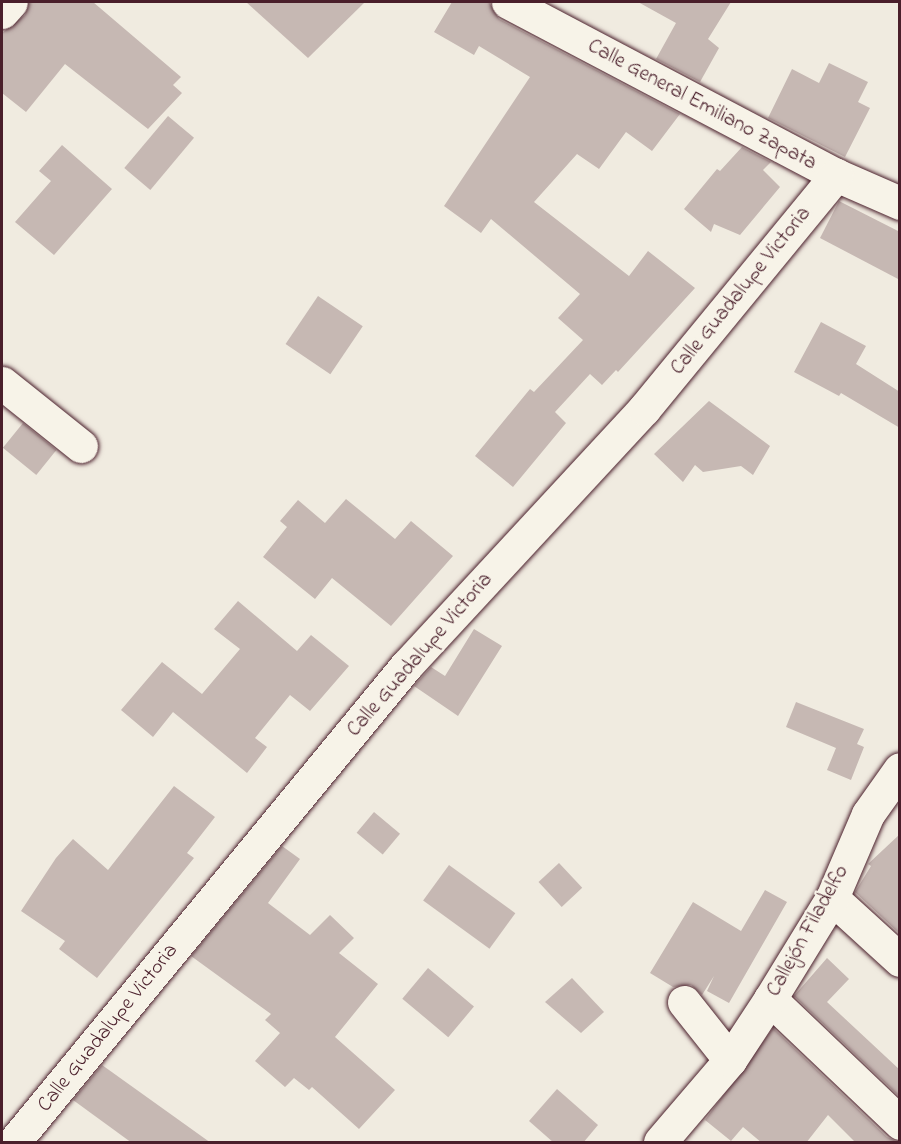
<!DOCTYPE html>
<meta charset="utf-8">
<style>
body{margin:0}
#map{position:relative;width:901px;height:1144px;overflow:hidden;background:#f0ebe0;font-family:"Indie Flower",sans-serif}
div>[style]{position:absolute}
[style*='--x']{left:calc(var(--x)*1px);top:calc(var(--y)*1px);width:calc(var(--w)*1px);rotate:calc(var(--a)*1deg)}
.building>*{inset:0;background:#c6b8b3;transform-origin:0 0}
.roads{filter:drop-shadow(0 0 2px #4a1f2b) drop-shadow(0 0 2px #4a1f2b)}
.minor>*{height:33px;margin:-16.5px;padding:0 16.5px;transform-origin:16.5px;border-radius:16.5px;background:#f7f3e8}
.major>*{height:33px;margin:-16.5px;padding:0 16.5px;transform-origin:16.5px;border-radius:16.5px;background:#f7f3e8}
span{translate:-50% -50%;white-space:nowrap;text-align:center;line-height:1.15;-webkit-text-stroke:4.5px #f7f3e8;paint-order:stroke}
.street-label{font-size:21px;color:#4a1f2b}
.frame{position:absolute;inset:0;border:3px solid #4a1f2b;pointer-events:none}
</style>
<div id="map">
<div class="building">
<i style="clip-path:polygon(29px 2px,93px 2px,181px 77px,173px 85px,182px 93px,148px 129px,65px 64px,26px 112px,2px 93px,2px 33px,25px 15px)"></i>
<i style="clip-path:polygon(246px 2px,365px 2px,308px 58px)"></i>
<i style="clip-path:polygon(452px 2px,489px 2px,499px 19px,680px 114px,652px 151px,626px 132px,599px 169px,577px 154px,534px 202px,629px 276px,648px 251px,695px 288px,618px 372px,616px 370px,602px 385px,590px 374px,555px 412px,566px 423px,513px 487px,475px 456px,530px 389px,534px 392px,583px 340px,558px 318px,580px 294px,491px 219px,481px 233px,444px 206px,530px 77px,479px 46px,474px 55px,434px 32px)"></i>
<i style="clip-path:polygon(638px 2px,731px 2px,708px 39px,719px 48px,700px 82px,656px 59px,676px 23px)"></i>
<i style="clip-path:polygon(829px 63px,868px 82px,858px 102px,870px 108px,845px 157px,768px 118px,792px 69px,819px 83px)"></i>
<i style="left:168px;top:116px;width:34px;height:68px;rotate:40deg"></i>
<i style="clip-path:polygon(62px 145px,112px 189px,54px 255px,15px 222px,51px 181px,39px 171px)"></i>
<i style="clip-path:polygon(742px 147px,771px 162px,763px 170px,780px 187px,740px 235px,714px 224px,711px 232px,684px 209px,717px 169px,720px 171px)"></i>
<i style="clip-path:polygon(839px 201px,900px 232px,900px 280px,820px 238px)"></i>
<i style="left:318px;top:296px;width:54px;height:58px;rotate:34deg"></i>
<i style="clip-path:polygon(821px 322px,866px 346px,856px 364px,900px 392px,900px 428px,841px 393px,839px 396px,794px 372px)"></i>
<i style="clip-path:polygon(709px 401px,770px 446px,753px 475px,741px 466px,703px 472px,695px 465px,683px 482px,654px 454px)"></i>
<i style="left:23px;top:423px;width:43px;height:32px;rotate:39deg"></i>
<i style="clip-path:polygon(346px 499px,395px 539px,411px 521px,453px 556px,391px 626px,332px 578px,315px 599px,263px 557px,287px 527px,280px 521px,298px 500px,325px 523px)"></i>
<i style="clip-path:polygon(238px 601px,297px 651px,311px 635px,349px 666px,310px 711px,290px 695px,255px 738px,267px 747px,247px 773px,173px 712px,153px 737px,121px 710px,162px 662px,202px 694px,240px 649px,214px 629px)"></i>
<i style="clip-path:polygon(474px 629px,502px 646px,458px 716px,414px 686px,431px 667px,445px 676px)"></i>
<i style="clip-path:polygon(796px 702px,864px 729px,857px 744px,864px 747px,851px 780px,827px 770px,836px 748px,786px 727px)"></i>
<i style="clip-path:polygon(174px 786px,215px 817px,187px 853px,194px 858px,97px 978px,59px 949px,65px 941px,21px 911px,56px 858px,73px 839px,108px 870px)"></i>
<i style="left:374px;top:812px;width:34px;height:27px;rotate:40deg"></i>
<i style="clip-path:polygon(900px 834px,900px 934px,855px 892px,871px 866px,868px 864px)"></i>
<i style="clip-path:polygon(282px 846px,300px 859px,268px 903px,310px 935px,330px 915px,354px 938px,339px 953px,378px 984px,335px 1037px,395px 1090px,359px 1129px,312px 1087px,309px 1090px,294px 1078px,285px 1087px,255px 1061px,280px 1033px,265px 1020px,271px 1014px,191px 956px)"></i>
<i style="left:559px;top:863px;width:34px;height:28px;rotate:47deg"></i>
<i style="left:449px;top:865px;width:82px;height:44px;rotate:36deg"></i>
<i style="clip-path:polygon(765px 890px,787px 902px,729px 1003px,707px 991px,714px 976px,702px 995px,691px 985px,673px 987px,650px 973px,693px 902px,741px 931px)"></i>
<i style="clip-path:polygon(827px 958px,849px 979px,827px 1002px,900px 1070px,900px 1097px,794px 996px)"></i>
<i style="left:428px;top:968px;width:60px;height:40px;rotate:40deg"></i>
<i style="clip-path:polygon(572px 978px,604px 1012px,581px 1033px,545px 1002px)"></i>
<i style="clip-path:polygon(773px 1028px,887px 1137px,900px 1143px,856px 1143px,828px 1115px,806px 1143px,762px 1143px,743px 1127px,731px 1141px,705px 1120px)"></i>
<i style="clip-path:polygon(102px 1065px,211px 1143px,132px 1143px,73px 1100px)"></i>
<i style="clip-path:polygon(557px 1089px,598px 1125px,583px 1143px,554px 1143px,529px 1121px)"></i>
</div>
<div class="roads">
<div class="minor">
<i style="--x:508;--y:2;--w:371;--a:27.8"></i>
<i style="--x:836;--y:175;--w:70;--a:23.6"></i>
<i style="--x:2;--y:383;--w:101;--a:38.6"></i>
<i style="--x:832;--y:898;--w:92;--a:42.4"></i>
<i style="--x:770;--y:999;--w:180;--a:43.6"></i>
<i style="--x:684;--y:1002;--w:74;--a:51.6"></i>
<i style="--x:14;--y:1142;--w:617;--a:-50.53"></i>
<i style="--x:406;--y:666;--w:350;--a:-47.2"></i>
<i style="--x:644;--y:409;--w:303;--a:-50.6"></i>
<i style="--x:660;--y:1142;--w:108;--a:-49.5"></i>
<i style="--x:730;--y:1060;--w:73;--a:-56.7"></i>
<i style="--x:770;--y:999;--w:119;--a:-58.5"></i>
<i style="--x:832;--y:898;--w:91;--a:-66.8"></i>
<i style="--x:868;--y:814;--w:55;--a:-54.6"></i>
</div>
<div class="major">
<i style="--x:2;--y:12;--w:13;--a:-48"></i>
</div>
</div>
<div class="street-label">
<span style="left:702px;top:105px;rotate:28deg">Calle General Emiliano Zapata</span>
<span style="left:741px;top:291px;rotate:-51deg">Calle Guadalupe Victoria</span>
<span style="left:420px;top:655px;rotate:-49deg">Calle Guadalupe Victoria</span>
<span style="left:808px;top:931px;rotate:-61deg">Callejón Filadelfo</span>
<span style="left:108px;top:1028px;rotate:-51deg">Calle Guadalupe Victoria</span>
</div>
<div class="frame"></div>
</div>
